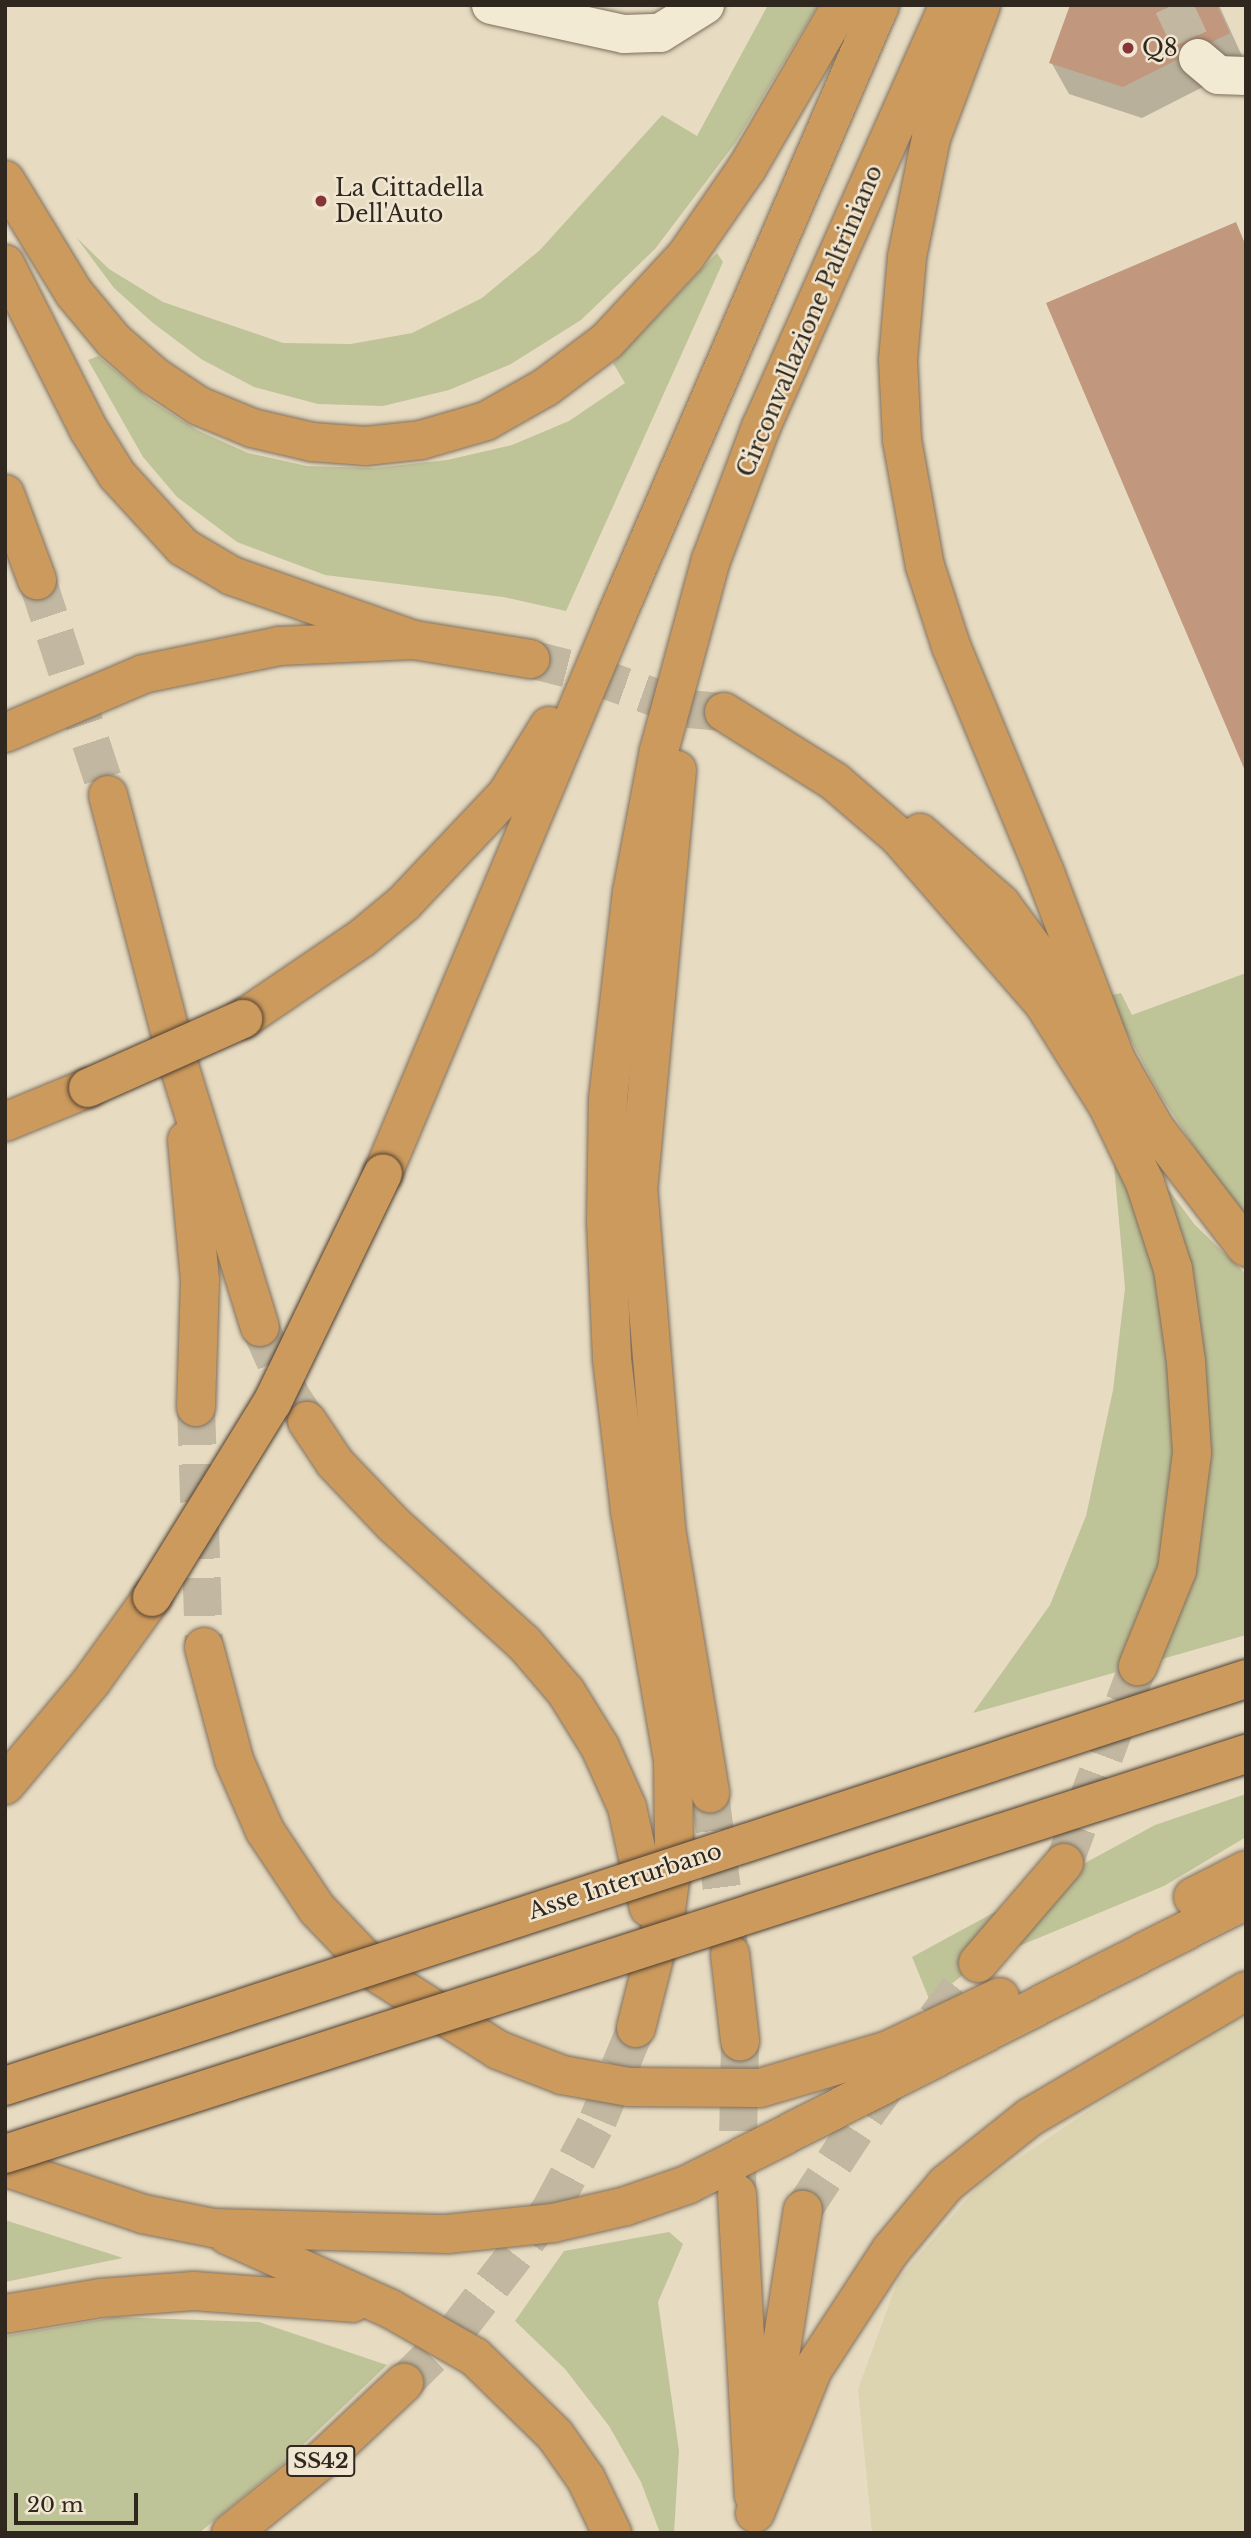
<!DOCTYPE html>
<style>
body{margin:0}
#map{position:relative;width:1251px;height:2538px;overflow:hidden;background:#e7dcc2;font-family:"Libre Baskerville",serif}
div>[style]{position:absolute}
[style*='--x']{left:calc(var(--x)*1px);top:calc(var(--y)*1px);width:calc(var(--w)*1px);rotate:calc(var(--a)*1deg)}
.farmland>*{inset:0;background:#dcd4b1}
.green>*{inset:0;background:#bfc398}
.shadow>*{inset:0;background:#0003}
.building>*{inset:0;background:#c1987d}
.minor-tunnel>*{height:38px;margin-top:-19px;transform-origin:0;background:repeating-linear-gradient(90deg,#c2b8a1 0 38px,transparent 0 57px)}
.highway-tunnel>*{height:38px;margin-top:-19px;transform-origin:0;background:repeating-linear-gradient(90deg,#c2b8a1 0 38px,transparent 0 57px)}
.roads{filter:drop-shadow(0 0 2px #7f6e5c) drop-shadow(0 0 2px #7f6e5c)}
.minor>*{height:38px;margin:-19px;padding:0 19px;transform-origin:19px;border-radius:19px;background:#f3ead4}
.highway>*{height:38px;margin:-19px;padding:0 19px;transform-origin:19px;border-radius:19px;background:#cc9a5d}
.bridges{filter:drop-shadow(0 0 2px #4d3d2f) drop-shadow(0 0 2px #4d3d2f)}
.highway-bridge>*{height:38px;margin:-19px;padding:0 19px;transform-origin:19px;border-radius:19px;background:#cc9a5d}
.dots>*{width:19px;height:19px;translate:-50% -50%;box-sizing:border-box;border:4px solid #f0e6d1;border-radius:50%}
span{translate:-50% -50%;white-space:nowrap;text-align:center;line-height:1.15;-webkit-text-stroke:5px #f0e6d1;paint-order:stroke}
.shield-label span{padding:2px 5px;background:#f0e6d1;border:2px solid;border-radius:5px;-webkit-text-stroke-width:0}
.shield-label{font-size:21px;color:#30271e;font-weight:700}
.poi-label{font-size:23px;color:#30271e}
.left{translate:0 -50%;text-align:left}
.street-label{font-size:23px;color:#30271e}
.frame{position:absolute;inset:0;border:7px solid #30271e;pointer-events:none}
.scale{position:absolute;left:14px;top:2493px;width:124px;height:32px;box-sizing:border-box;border:4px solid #30271e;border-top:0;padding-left:9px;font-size:21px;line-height:24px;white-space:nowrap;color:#30271e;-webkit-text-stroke:5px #f0e6d1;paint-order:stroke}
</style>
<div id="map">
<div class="farmland">
<i style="clip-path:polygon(1246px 2015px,1246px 2533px,872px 2533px,858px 2389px,898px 2280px,979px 2185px,1175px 2052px)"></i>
</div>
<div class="green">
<i style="clip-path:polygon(768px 5px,818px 5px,736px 142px,655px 249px,581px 320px,511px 364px,449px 390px,383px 406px,318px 404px,254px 387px,201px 359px,153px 323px,114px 288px,76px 237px,109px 269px,163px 302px,283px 343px,351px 344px,412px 333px,482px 298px,540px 250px,662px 115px,697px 136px)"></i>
<i style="clip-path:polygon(717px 253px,723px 262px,566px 611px,503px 597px,325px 575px,237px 542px,177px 497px,143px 457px,88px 360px,98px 356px,150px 400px,197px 430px,248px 453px,307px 466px,374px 468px,447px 460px,512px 445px,569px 421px,625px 383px,613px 363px)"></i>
<i style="clip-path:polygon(1246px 973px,1246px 1216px,1224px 1193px,1159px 1093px,1107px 996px,1121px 993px,1132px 1015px)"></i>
<i style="clip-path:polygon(1110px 1121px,1118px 1122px,1195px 1225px,1246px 1274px,1246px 1635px,973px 1713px,1050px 1605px,1086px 1516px,1113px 1390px,1125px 1288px)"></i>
<i style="clip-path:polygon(1246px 1794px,1246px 1837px,1164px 1886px,978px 1963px,930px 2001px,912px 1957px,1155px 1825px)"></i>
<i style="clip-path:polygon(5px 2220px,123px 2258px,5px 2282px)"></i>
<i style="clip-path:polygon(669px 2232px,683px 2244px,658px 2302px,679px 2451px,674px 2533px,660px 2533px,641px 2482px,609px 2426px,565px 2369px,515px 2321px,564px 2251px)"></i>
<i style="clip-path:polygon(116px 2317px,259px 2322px,387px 2365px,285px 2462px,199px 2533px,5px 2533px,5px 2336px)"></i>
</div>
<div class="shadow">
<i style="clip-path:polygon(1072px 5px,1219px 5px,1246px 65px,1142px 118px,1069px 94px,1051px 62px)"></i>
</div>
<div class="building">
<i style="clip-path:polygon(1070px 5px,1217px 5px,1230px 33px,1123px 87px,1049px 63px)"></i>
<i style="clip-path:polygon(1236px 222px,1246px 246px,1246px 773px,1046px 303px)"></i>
</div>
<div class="minor-tunnel">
<i style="--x:1173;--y:5;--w:59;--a:64.7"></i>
</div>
<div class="highway-tunnel">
<i style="--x:37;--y:580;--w:226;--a:71.7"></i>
<i style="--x:530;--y:659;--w:61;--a:14.3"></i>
<i style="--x:589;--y:674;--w:105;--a:19.5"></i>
<i style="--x:688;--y:709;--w:36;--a:5"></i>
<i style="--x:260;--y:1327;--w:76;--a:65.8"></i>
<i style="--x:291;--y:1396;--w:30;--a:57"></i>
<i style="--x:196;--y:1407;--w:240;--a:88.1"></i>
<i style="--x:710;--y:1793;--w:162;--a:82.9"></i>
<i style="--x:1064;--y:1863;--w:210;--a:-69.4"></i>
<i style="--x:737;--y:2188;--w:147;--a:-88.8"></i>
<i style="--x:803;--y:2210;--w:118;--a:-56.7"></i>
<i style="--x:868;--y:2111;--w:184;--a:-53.4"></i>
<i style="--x:404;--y:2383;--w:75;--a:-45"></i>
<i style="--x:457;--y:2330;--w:152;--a:-52.2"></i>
<i style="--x:550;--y:2210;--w:102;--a:-61.9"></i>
<i style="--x:598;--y:2120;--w:100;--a:-67.6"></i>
</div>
<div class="roads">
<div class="minor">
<i style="--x:491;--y:5;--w:136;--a:12.3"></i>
<i style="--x:624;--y:34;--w:36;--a:-2"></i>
<i style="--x:660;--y:33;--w:53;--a:-31.9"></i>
<i style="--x:1198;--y:58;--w:26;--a:40"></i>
<i style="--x:1218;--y:75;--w:28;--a:2"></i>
</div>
<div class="highway">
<i style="--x:981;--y:5;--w:142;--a:110.6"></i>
<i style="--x:931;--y:138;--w:121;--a:101.4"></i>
<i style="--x:907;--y:257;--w:103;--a:95"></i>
<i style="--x:898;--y:360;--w:80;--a:87.1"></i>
<i style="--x:902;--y:440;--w:128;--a:79.7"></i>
<i style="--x:925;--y:566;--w:84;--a:72"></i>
<i style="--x:951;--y:646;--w:246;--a:67.5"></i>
<i style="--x:1045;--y:873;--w:200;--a:69.2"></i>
<i style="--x:5;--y:180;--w:132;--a:58.6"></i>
<i style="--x:74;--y:293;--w:62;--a:50.2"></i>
<i style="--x:114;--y:341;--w:53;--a:41.2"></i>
<i style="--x:154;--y:376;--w:54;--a:33.7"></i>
<i style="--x:199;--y:406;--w:57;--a:22.5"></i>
<i style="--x:252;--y:428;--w:62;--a:13.1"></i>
<i style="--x:312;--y:442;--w:54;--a:4.2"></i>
<i style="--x:366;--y:446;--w:55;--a:-6.2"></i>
<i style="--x:421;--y:440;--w:68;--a:-16.3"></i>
<i style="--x:486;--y:421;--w:69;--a:-29.5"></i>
<i style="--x:546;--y:387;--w:76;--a:-37"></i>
<i style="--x:607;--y:341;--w:116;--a:-47.1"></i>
<i style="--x:686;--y:256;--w:107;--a:-55.3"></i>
<i style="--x:747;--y:168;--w:189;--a:-59.8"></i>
<i style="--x:5;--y:264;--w:186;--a:63.2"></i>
<i style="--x:89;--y:430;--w:53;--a:58.1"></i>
<i style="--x:117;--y:475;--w:98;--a:47.5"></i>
<i style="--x:183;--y:547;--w:57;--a:30.6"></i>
<i style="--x:232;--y:576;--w:193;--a:19.4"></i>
<i style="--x:5;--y:494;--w:92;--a:69.6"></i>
<i style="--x:724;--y:712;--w:130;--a:32.1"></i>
<i style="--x:834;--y:781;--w:86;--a:40.7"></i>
<i style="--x:899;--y:837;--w:221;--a:49"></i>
<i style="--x:1044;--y:1004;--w:120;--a:57.9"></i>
<i style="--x:1108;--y:1106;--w:85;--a:64.3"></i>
<i style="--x:1145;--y:1183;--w:90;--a:72"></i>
<i style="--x:1173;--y:1269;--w:94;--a:82"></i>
<i style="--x:1186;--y:1362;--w:91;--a:86.2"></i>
<i style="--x:1192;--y:1453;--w:118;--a:97.3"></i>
<i style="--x:1177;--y:1570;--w:104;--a:112.1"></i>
<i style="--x:5;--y:733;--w:150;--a:-23.1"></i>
<i style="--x:143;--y:674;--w:139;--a:-11.6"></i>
<i style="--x:279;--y:646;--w:135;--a:-2.5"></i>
<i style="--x:414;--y:640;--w:118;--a:9.3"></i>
<i style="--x:677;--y:770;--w:419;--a:95.3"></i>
<i style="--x:638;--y:1187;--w:343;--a:85.3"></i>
<i style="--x:666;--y:1529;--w:268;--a:80.5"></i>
<i style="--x:108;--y:795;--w:283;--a:75.3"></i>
<i style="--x:180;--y:1069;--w:270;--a:72.8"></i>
<i style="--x:920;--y:833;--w:108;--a:41.2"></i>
<i style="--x:1001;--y:904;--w:194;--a:53.6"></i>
<i style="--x:1116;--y:1060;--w:81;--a:60.3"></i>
<i style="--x:1156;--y:1130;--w:148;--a:52.4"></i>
<i style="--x:243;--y:1019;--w:144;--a:-34.2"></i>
<i style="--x:362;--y:938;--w:55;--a:-39.8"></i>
<i style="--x:404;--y:903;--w:150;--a:-46.6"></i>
<i style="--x:507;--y:794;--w:80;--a:-58.3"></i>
<i style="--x:5;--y:1122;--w:90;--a:-22.3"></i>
<i style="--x:187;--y:1140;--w:141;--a:84.7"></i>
<i style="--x:200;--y:1280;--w:127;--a:91.8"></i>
<i style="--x:383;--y:1173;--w:603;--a:-67.26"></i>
<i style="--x:616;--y:617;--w:667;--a:-66.67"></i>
<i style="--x:307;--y:1421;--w:50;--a:56.3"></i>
<i style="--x:335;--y:1463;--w:84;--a:46.4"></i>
<i style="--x:393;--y:1524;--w:177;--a:42.3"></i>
<i style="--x:524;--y:1643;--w:65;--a:49.4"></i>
<i style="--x:566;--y:1692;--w:65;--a:58.3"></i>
<i style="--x:600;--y:1747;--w:66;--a:65.8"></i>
<i style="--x:627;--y:1807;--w:103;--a:77.7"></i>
<i style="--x:204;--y:1647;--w:117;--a:75.1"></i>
<i style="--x:234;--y:1760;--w:77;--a:66.4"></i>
<i style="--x:265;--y:1831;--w:94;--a:56.3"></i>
<i style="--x:317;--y:1909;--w:91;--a:46.3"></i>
<i style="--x:380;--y:1975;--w:140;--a:32.4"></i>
<i style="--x:498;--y:2050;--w:69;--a:21.3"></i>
<i style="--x:562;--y:2075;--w:68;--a:10.2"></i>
<i style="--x:629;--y:2087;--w:131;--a:0.4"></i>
<i style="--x:760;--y:2088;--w:131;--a:-16.4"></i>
<i style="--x:886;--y:2051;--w:126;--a:-25.3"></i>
<i style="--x:5;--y:1785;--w:134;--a:-50.1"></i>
<i style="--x:91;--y:1682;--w:105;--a:-54.3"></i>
<i style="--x:1193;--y:1897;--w:59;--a:-27"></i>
<i style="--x:730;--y:1954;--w:88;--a:83.4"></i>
<i style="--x:978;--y:1963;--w:132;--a:-49.3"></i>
<i style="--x:636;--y:2028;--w:122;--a:-75.7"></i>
<i style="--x:666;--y:1910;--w:60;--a:-82.3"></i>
<i style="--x:674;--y:1851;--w:91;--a:-90.6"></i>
<i style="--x:673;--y:1760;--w:254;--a:-99.8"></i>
<i style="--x:630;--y:1510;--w:153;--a:-96.8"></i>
<i style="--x:612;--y:1358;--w:135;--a:-92.5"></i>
<i style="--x:606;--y:1223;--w:124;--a:-89.1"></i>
<i style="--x:608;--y:1099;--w:208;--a:-83.4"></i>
<i style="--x:632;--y:892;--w:144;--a:-79.2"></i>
<i style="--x:659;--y:751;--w:198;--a:-74.8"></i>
<i style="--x:711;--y:560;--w:142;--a:-69.4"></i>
<i style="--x:761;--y:427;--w:462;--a:-66"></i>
<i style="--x:5;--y:2167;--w:146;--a:18.8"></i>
<i style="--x:143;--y:2214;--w:71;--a:11.3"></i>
<i style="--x:213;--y:2228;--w:234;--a:1.5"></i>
<i style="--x:447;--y:2234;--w:107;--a:-5.9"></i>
<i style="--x:553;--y:2223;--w:75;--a:-13.1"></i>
<i style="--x:626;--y:2206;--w:67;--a:-19.2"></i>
<i style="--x:689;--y:2184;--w:625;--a:-27.02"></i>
<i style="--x:737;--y:2194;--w:302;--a:86.8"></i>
<i style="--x:227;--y:2235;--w:178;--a:24.3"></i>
<i style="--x:389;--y:2308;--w:99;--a:29.7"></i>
<i style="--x:475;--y:2357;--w:112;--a:44.3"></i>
<i style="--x:555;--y:2435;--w:54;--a:54.8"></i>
<i style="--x:586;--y:2479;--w:60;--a:64.3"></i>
<i style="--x:5;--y:2314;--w:97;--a:-9.5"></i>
<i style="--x:101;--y:2298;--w:93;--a:-4.3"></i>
<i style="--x:194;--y:2291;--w:159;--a:4.3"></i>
<i style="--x:767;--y:2439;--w:232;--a:-81.1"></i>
<i style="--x:755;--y:2513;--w:155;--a:-68.1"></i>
<i style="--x:813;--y:2369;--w:142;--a:-56.8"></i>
<i style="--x:891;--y:2250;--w:86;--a:-50.2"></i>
<i style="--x:946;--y:2184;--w:107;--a:-38.6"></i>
<i style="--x:1030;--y:2117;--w:250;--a:-30.3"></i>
<i style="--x:231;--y:2533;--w:119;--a:-38.9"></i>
<i style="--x:324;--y:2458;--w:110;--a:-43.2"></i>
</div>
</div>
<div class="bridges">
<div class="highway-bridge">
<i style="--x:88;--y:1088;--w:170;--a:-24"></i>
<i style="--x:152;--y:1597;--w:228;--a:-58.3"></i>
<i style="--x:272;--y:1403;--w:255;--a:-64.2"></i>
<i style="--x:5;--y:2086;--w:1306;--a:-18.16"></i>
<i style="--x:5;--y:2154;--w:1304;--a:-17.87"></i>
</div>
</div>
<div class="dots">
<i style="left:1128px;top:48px;background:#863435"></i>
<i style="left:321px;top:201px;background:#863435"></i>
</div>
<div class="shield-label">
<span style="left:321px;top:2461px">SS42</span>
</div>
<div class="poi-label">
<span class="left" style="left:1142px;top:48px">Q8</span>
<span class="left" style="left:335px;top:201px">La Cittadella<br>Dell'Auto</span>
</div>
<div class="street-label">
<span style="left:810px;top:321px;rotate:-67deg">Circonvallazione Paltriniano</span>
<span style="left:625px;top:1881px;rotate:-18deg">Asse Interurbano</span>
</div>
<div class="frame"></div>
<div class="scale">20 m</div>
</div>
